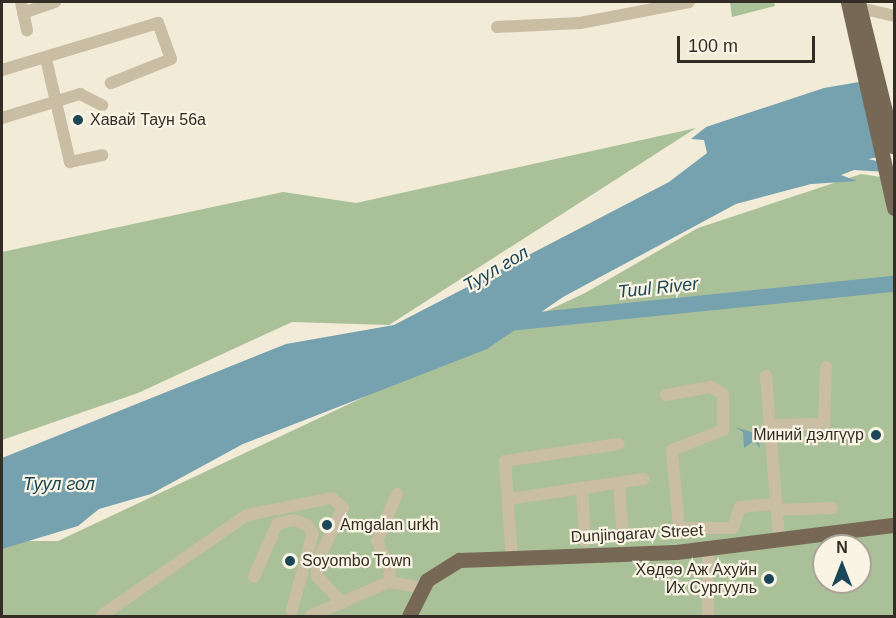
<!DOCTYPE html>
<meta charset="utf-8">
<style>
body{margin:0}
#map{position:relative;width:896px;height:618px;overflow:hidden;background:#f1ebd8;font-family:Helvetica,sans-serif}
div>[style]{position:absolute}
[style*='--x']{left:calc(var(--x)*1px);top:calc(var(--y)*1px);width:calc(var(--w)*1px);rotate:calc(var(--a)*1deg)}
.green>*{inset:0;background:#aac098}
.water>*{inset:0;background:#76a1af}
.river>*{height:16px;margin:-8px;padding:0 8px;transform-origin:8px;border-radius:8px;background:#76a1af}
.minor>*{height:12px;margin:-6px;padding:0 6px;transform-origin:6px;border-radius:6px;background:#c9bda4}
.major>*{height:15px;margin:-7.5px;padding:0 7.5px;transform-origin:7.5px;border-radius:7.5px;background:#776856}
.dots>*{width:16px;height:16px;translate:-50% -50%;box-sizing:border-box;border:3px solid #f9f4e4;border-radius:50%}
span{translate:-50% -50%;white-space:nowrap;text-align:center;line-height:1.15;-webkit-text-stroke:4.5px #f9f4e4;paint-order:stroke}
.poi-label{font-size:16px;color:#342d26}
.left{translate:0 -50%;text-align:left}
.right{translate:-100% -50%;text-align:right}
.street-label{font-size:16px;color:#342d26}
.water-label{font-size:18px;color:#1b4657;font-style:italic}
.frame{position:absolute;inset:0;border:3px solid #342d26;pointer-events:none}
.north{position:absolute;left:812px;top:534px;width:60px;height:60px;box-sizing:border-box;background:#f9f4e4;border:2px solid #aaa498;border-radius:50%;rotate:0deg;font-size:16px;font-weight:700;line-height:24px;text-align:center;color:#342d26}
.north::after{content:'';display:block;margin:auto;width:21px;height:27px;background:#1b4657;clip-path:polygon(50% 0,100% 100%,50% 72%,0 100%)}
.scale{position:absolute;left:677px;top:36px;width:138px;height:27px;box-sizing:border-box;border:3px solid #342d26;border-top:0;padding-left:8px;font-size:18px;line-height:21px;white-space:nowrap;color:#342d26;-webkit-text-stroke:4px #f9f4e4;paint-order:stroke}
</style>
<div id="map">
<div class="green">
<i style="clip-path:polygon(730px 2px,774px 2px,775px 6px,732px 17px)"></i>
<i style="clip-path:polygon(696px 128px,389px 325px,292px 322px,138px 393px,2px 440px,2px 252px,283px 192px,356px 203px)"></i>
<i style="clip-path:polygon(evenodd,861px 174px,894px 179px,894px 616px,2px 616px,2px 541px,58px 541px,585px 293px,698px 228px,861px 174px,824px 546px,860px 546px,860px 582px,824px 582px,824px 546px)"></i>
</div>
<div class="water">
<i style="clip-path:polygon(865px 81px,884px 156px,868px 159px,885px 163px,887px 172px,854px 170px,841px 175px,857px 181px,811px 184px,736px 204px,563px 297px,487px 349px,243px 444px,151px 494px,99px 509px,78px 526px,2px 549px,2px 458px,286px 344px,394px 325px,669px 182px,707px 153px,704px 140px,691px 139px,706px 127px,824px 88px)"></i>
<i style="clip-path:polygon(735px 427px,758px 434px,760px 448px,754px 441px,744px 448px,743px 432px)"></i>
</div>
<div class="river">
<i style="--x:508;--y:323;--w:388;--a:-5.8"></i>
</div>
<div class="minor">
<i style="--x:21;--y:2;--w:29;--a:78"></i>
<i style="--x:860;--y:8;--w:35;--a:13"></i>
<i style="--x:23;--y:13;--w:34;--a:-19"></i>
<i style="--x:497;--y:27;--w:83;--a:-2.8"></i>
<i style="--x:580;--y:23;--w:111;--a:-10.9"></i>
<i style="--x:46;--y:59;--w:106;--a:76.9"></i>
<i style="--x:70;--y:162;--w:33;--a:-12"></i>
<i style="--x:2;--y:70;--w:163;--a:-16.8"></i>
<i style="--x:158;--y:23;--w:38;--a:70"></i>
<i style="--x:171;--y:59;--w:65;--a:158.2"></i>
<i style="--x:2;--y:118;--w:82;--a:-17.1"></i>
<i style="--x:80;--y:94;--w:25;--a:27"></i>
<i style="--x:766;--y:376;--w:164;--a:85.4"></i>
<i style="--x:666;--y:395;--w:46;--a:-10.1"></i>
<i style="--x:711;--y:387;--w:14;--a:30"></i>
<i style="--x:723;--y:394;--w:36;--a:90"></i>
<i style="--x:723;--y:430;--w:55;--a:158.6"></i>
<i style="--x:672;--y:450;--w:78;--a:84.9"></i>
<i style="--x:679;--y:528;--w:54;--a:0"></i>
<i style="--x:733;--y:528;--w:22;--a:-72"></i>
<i style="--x:740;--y:507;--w:36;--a:-5"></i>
<i style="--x:771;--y:425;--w:53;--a:-1.1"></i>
<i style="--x:824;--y:424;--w:57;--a:-88"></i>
<i style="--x:619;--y:483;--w:54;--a:85.8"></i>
<i style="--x:582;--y:488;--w:53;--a:86.8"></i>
<i style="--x:508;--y:499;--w:137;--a:-8.4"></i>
<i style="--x:776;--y:510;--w:56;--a:-2"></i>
<i style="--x:708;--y:549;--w:67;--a:90"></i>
<i style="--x:512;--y:559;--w:98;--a:-94.1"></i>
<i style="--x:505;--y:461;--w:115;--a:-8.5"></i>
<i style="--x:254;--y:577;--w:58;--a:-66.5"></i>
<i style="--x:277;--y:524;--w:18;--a:-13"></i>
<i style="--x:295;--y:520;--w:13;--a:23"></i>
<i style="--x:307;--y:525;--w:10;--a:53"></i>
<i style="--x:313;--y:533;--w:80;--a:105.3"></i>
<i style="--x:389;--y:582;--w:11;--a:-85"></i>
<i style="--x:390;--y:571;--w:33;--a:-113"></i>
<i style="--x:377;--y:541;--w:51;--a:-66.9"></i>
<i style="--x:101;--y:616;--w:178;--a:-34.7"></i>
<i style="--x:247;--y:515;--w:87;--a:-11.3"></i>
<i style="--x:332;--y:498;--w:15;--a:42"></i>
<i style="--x:343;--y:508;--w:60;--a:115.7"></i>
<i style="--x:317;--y:562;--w:14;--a:90"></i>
<i style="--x:317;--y:576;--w:37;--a:47"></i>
<i style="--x:310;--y:616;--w:86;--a:-23.3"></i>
<i style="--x:389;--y:582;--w:34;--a:10"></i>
</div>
<div class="major">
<i style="--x:848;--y:2;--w:211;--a:77.4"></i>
<i style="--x:858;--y:2;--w:149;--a:76.1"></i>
<i style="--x:409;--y:616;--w:40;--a:-63.4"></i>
<i style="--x:427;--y:580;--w:38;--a:-32"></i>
<i style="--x:459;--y:560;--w:217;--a:-2.1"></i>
<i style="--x:676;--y:552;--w:220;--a:-7.1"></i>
</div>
<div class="dots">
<i style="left:78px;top:120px;background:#1b4657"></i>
<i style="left:876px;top:435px;background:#1b4657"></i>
<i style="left:327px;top:525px;background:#1b4657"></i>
<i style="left:290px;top:561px;background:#1b4657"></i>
<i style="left:769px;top:579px;background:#1b4657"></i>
</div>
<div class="poi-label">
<span class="left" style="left:90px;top:120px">Хавай Таун 56а</span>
<span class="right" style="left:864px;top:435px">Миний дэлгүүр</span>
<span class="left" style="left:340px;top:525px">Amgalan urkh</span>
<span class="left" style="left:302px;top:561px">Soyombo Town</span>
<span class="right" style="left:757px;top:579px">Хөдөө Аж Ахуйн<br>Их Сургууль</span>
</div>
<div class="street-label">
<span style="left:637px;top:534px;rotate:-3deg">Dunjingarav Street</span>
</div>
<div class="water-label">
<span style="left:496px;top:269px;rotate:-30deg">Туул гол</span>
<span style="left:658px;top:288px;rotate:-6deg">Tuul River</span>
<span style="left:59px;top:484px">Туул гол</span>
</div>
<div class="frame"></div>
<div class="north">N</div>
<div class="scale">100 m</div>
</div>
